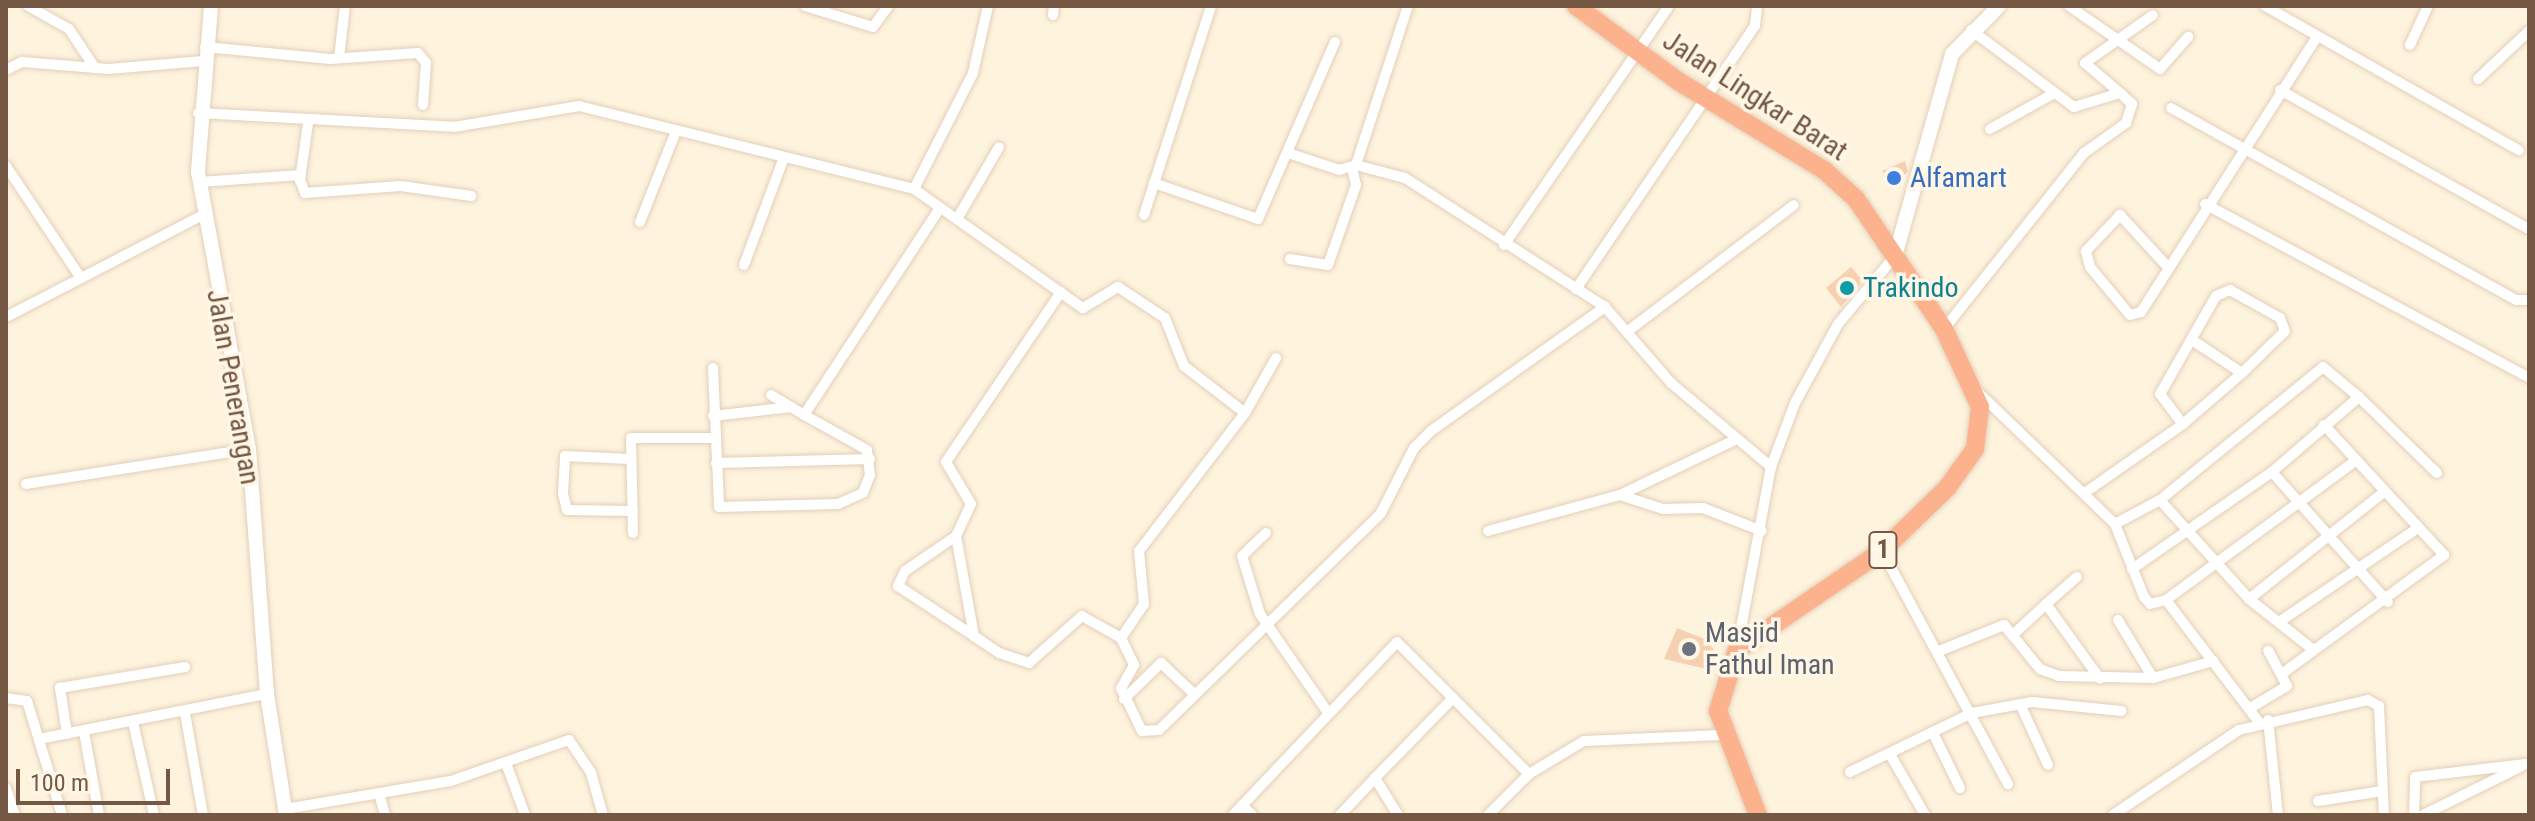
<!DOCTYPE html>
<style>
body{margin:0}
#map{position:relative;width:2535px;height:821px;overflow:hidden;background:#fef3dd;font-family:"Roboto Condensed",sans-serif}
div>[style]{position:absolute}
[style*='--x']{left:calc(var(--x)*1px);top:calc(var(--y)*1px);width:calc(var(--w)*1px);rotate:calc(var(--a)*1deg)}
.building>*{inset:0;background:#f5d1b2}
.roads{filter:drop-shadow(0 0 2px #e2cfb9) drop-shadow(0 0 2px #e2cfb9)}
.street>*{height:10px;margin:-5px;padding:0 5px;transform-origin:5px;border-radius:5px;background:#fff}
.secondary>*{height:14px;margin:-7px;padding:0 7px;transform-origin:7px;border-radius:7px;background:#fff}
.highway>*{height:18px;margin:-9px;padding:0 9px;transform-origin:9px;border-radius:9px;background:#fdb28e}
.dots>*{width:22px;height:22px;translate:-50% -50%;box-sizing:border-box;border:4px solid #fff6e5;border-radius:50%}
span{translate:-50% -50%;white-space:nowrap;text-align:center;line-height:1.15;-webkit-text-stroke:7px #fff6e5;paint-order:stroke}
.shield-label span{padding:2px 6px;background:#fff6e5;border:2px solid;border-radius:6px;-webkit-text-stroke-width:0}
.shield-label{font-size:26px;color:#745844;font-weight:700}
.street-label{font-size:28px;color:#745844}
.shop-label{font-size:28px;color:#366cbe}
.left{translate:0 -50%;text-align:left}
.culture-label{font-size:28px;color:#0d838f}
.worship-label{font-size:28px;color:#5b616d}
.frame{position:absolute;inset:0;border:8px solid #745844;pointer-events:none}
.scale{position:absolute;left:16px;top:769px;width:154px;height:36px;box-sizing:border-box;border:4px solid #745844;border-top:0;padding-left:10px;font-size:24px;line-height:28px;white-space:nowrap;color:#745844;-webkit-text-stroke:6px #fff6e5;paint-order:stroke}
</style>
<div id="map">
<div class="building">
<i style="clip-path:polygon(1905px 161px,1908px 172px,1893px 185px,1882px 171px)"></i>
<i style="clip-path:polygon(1851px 267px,1863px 281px,1841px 307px,1826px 288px)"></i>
<i style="clip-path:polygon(1677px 628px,1707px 640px,1714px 650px,1706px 669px,1664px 659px)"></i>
</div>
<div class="roads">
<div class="street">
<i style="--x:28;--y:6;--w:47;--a:29.3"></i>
<i style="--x:69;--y:29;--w:47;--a:56.3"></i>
<i style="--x:805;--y:6;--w:71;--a:17.2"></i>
<i style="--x:873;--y:27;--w:26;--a:-54"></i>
<i style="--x:2069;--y:6;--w:111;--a:34.7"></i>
<i style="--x:2160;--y:69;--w:43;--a:-48.8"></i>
<i style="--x:2265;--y:6;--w:292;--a:29.6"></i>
<i style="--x:1053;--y:15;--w:9;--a:-84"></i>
<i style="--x:1971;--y:30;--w:129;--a:36.8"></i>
<i style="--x:2074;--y:107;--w:48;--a:-16.9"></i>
<i style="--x:2120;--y:93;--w:46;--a:-139.4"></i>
<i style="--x:2085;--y:63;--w:83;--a:-35.2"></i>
<i style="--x:2410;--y:45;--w:43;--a:-65.2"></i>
<i style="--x:205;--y:47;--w:126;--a:5.5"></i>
<i style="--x:330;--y:59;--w:88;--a:-3.9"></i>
<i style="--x:418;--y:53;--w:13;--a:51"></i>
<i style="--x:426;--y:63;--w:42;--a:94.1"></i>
<i style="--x:339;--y:58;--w:52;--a:-83.4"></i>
<i style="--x:6;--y:70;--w:18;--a:-27"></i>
<i style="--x:22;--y:62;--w:87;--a:4.6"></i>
<i style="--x:109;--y:69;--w:94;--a:-4.9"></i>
<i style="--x:2478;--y:79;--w:70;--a:-43.3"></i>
<i style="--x:2280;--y:90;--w:285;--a:29.2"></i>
<i style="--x:2171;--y:108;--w:395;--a:29.1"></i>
<i style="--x:2516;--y:300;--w:13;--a:0"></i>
<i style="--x:198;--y:113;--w:256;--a:3.1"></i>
<i style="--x:454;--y:127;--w:127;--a:-9.5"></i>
<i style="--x:579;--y:106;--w:345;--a:13.9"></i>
<i style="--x:914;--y:189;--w:130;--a:-63"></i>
<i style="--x:973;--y:73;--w:69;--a:-77.4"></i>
<i style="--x:308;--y:123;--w:58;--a:98"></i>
<i style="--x:300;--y:180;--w:14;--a:69"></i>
<i style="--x:305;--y:193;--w:96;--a:-4.2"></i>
<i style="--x:401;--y:186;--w:71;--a:8.1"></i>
<i style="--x:1990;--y:129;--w:70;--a:-29.1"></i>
<i style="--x:1291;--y:154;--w:51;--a:18.4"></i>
<i style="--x:1339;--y:170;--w:18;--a:-16"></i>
<i style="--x:1356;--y:165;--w:51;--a:14.9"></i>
<i style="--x:1405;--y:178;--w:238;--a:32.8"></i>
<i style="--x:1605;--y:307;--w:101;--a:49"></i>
<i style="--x:1671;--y:383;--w:131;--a:40"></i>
<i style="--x:1356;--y:165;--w:167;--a:-71.9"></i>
<i style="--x:6;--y:166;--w:135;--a:56.2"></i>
<i style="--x:199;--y:182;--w:102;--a:-3.9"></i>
<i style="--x:1154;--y:183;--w:110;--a:19.1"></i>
<i style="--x:1258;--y:219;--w:193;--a:-66.5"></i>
<i style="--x:914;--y:189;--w:207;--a:35.2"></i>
<i style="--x:1083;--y:308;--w:41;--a:-31"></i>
<i style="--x:1118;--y:287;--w:56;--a:33.4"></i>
<i style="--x:1165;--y:318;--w:52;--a:68.4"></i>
<i style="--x:1184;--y:366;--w:77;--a:37.6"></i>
<i style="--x:2205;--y:204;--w:368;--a:28.2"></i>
<i style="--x:1144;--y:215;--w:219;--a:-72.2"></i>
<i style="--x:957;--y:219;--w:83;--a:-59.7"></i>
<i style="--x:640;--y:222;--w:98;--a:-68.4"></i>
<i style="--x:1504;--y:245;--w:290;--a:-55.4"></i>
<i style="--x:1290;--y:259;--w:38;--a:9"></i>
<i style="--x:1328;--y:265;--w:85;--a:-70.7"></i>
<i style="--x:1356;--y:185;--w:17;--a:-103"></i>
<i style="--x:2165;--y:264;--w:67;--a:-132.6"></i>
<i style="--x:2120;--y:215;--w:50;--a:133.4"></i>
<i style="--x:2086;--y:251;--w:16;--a:76"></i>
<i style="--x:2090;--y:267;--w:62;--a:50.2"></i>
<i style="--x:2130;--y:315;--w:11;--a:-15"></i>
<i style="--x:2141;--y:312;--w:326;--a:-57.4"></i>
<i style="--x:744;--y:265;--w:112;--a:-69.6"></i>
<i style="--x:1576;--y:289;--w:318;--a:-55.8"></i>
<i style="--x:1755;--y:26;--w:20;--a:-84"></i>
<i style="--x:1061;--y:292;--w:205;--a:124.1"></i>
<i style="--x:946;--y:462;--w:49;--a:59.2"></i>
<i style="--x:971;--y:504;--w:35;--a:115"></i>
<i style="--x:956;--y:536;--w:102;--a:79.8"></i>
<i style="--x:974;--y:636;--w:30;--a:34"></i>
<i style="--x:999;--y:653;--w:32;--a:18"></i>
<i style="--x:1029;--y:663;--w:71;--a:-41.6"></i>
<i style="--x:1082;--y:616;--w:45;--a:29.4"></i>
<i style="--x:6;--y:317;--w:222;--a:-27.4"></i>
<i style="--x:1944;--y:329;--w:225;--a:-51.5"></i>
<i style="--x:2084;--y:153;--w:52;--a:-35.5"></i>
<i style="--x:2126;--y:123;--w:20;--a:-72"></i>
<i style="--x:2132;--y:104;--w:16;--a:-137"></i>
<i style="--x:1628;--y:331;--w:208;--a:-37.2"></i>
<i style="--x:2195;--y:342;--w:56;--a:33.4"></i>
<i style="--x:1276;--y:358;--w:63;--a:119.4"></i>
<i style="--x:1245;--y:413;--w:174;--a:127.5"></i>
<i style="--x:1139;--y:551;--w:53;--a:84.6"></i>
<i style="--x:1144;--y:604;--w:41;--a:124.1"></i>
<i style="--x:1121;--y:638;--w:30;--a:64"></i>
<i style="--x:1134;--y:665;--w:26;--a:119"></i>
<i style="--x:1121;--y:688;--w:48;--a:64"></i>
<i style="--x:1142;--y:731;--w:17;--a:-3"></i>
<i style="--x:1159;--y:730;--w:310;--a:-44.3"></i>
<i style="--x:1381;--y:513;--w:73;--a:-63.1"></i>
<i style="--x:1414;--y:448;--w:24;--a:-45"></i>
<i style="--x:1431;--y:431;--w:214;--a:-35.5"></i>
<i style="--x:713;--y:368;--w:139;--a:87.5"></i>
<i style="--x:719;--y:507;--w:119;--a:-1.4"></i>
<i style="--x:838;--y:504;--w:27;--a:-24"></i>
<i style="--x:863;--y:493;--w:19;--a:-69"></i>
<i style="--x:870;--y:475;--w:25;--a:-97"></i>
<i style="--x:867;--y:450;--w:72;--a:-150.9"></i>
<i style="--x:1979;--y:393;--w:189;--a:43.9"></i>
<i style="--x:2115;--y:524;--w:51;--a:-28.1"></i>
<i style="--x:2160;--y:500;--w:210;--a:-39.2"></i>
<i style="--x:2323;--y:367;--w:47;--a:39.8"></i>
<i style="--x:771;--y:395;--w:39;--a:31"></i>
<i style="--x:804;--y:415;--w:248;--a:-56.7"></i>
<i style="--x:713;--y:416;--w:79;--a:-6.6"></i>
<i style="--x:630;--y:459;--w:65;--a:-177.4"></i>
<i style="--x:565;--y:456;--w:38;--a:93"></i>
<i style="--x:563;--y:494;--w:16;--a:76"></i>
<i style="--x:567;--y:510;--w:66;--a:0.9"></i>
<i style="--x:716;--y:463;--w:154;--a:-1.5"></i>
<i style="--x:2272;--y:472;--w:174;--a:48.3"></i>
<i style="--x:26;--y:484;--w:226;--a:-8.9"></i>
<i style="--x:2086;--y:492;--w:118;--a:-35"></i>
<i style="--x:2183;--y:424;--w:78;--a:-40.8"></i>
<i style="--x:2242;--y:373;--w:60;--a:-44.3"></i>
<i style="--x:2285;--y:331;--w:14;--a:-111"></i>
<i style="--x:2280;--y:318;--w:57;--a:-150.8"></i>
<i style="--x:2230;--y:290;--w:15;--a:157"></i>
<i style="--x:2216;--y:296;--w:113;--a:119.7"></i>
<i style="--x:2160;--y:394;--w:38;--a:53"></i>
<i style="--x:1620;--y:495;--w:127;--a:-25.6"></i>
<i style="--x:2160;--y:500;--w:133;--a:48"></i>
<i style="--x:2249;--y:599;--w:79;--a:38.3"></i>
<i style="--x:2115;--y:524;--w:79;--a:68.3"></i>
<i style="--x:2144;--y:597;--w:9;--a:49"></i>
<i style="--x:2150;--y:604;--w:16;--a:-14"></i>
<i style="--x:2166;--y:600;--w:153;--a:52.7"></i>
<i style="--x:1488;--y:531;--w:137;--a:-15.3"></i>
<i style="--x:1620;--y:495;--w:45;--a:18"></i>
<i style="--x:1663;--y:509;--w:40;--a:-1.4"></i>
<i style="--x:1703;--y:508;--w:63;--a:21.3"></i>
<i style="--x:633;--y:533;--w:95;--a:-91.2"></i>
<i style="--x:631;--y:438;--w:83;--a:0"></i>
<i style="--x:1266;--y:533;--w:33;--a:136"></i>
<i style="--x:1242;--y:556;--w:61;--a:72.8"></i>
<i style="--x:1260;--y:614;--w:118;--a:55.4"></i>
<i style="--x:956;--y:536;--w:62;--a:145.5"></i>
<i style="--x:905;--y:571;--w:17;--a:115"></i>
<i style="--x:898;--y:586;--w:91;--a:33.3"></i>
<i style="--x:1882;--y:551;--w:265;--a:61.6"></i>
<i style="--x:2132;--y:569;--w:170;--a:-34.7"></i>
<i style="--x:2272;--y:472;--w:115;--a:-40.8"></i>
<i style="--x:2359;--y:397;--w:109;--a:44.3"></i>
<i style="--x:2249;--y:599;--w:172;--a:-38.4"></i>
<i style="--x:2166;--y:600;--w:235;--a:-36.3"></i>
<i style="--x:2046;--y:604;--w:41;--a:-41.1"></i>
<i style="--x:2118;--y:620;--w:68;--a:58.9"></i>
<i style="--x:2279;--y:622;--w:168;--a:-34.1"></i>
<i style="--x:2016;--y:632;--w:41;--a:-43"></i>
<i style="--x:2046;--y:604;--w:92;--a:54.2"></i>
<i style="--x:1737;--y:650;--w:186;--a:-79.5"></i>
<i style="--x:1771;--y:467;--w:68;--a:-69.4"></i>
<i style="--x:1795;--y:403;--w:90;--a:-61.4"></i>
<i style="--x:1838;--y:324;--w:89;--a:-50"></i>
<i style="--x:1939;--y:651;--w:70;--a:-21.8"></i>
<i style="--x:2004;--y:625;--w:57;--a:50.7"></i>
<i style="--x:2040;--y:669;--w:20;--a:20"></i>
<i style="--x:2059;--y:676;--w:94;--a:1.2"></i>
<i style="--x:2153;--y:678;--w:63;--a:-15.6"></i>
<i style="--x:2283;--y:673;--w:200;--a:-36.2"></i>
<i style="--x:2444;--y:555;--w:177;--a:-132.7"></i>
<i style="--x:6;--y:698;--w:21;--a:8"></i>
<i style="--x:27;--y:701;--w:119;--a:72.9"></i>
<i style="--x:1124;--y:699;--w:52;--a:-44.2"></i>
<i style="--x:1161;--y:663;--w:42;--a:43.1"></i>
<i style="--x:2020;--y:704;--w:67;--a:65.3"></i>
<i style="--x:2252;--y:707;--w:41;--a:-31"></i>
<i style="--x:2287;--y:686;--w:40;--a:-118"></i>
<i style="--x:185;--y:713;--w:104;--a:80"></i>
<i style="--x:2268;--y:720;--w:96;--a:84"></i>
<i style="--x:133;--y:722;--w:95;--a:77.3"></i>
<i style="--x:84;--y:732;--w:84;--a:79.8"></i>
<i style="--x:67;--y:734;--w:47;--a:-98.7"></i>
<i style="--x:60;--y:688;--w:127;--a:-9.5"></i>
<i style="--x:1934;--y:735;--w:59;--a:63.9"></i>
<i style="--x:39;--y:739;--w:232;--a:-11.2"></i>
<i style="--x:1891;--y:756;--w:68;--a:60"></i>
<i style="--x:506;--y:763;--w:55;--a:69.9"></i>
<i style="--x:1850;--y:772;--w:136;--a:-25.8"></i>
<i style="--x:1972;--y:713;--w:61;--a:-10.4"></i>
<i style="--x:2032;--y:702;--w:90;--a:5.7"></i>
<i style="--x:6;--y:788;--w:28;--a:72"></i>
<i style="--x:380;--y:797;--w:19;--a:74"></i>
<i style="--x:2318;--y:801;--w:65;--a:-8.9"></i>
<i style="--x:1242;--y:805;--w:14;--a:45"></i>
<i style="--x:285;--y:809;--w:168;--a:-9.6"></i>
<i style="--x:451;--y:781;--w:125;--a:-19.2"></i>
<i style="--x:569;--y:740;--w:40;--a:56"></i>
<i style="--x:591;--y:773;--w:44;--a:74.1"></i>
<i style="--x:1233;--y:815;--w:238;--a:-46.5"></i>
<i style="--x:1397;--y:642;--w:187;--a:45"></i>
<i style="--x:1340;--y:815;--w:51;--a:-46.6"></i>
<i style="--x:1398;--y:815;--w:44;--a:-121.9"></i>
<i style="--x:1375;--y:778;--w:112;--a:-45.7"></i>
<i style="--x:1488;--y:815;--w:58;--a:-45"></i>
<i style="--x:1529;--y:774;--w:64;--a:-31"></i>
<i style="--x:1584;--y:741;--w:137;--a:-2.5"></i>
<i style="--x:2113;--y:815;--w:152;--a:-34"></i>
<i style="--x:2239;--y:730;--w:132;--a:-13.1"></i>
<i style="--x:2368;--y:700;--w:13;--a:29"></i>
<i style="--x:2379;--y:706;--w:109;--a:87.4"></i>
<i style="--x:2414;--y:815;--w:38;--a:-88"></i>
<i style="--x:2415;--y:777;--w:111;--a:-6.7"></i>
<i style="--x:2423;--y:815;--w:110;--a:-26.3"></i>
</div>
<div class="secondary">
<i style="--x:211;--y:6;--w:167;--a:94.5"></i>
<i style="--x:198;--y:172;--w:282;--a:79.6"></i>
<i style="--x:249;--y:449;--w:246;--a:85.8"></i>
<i style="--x:267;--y:694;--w:122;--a:81.1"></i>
<i style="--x:1895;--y:256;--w:210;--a:-74.2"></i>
<i style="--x:1952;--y:54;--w:67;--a:-45.6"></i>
</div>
<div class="highway">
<i style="--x:1576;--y:6;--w:127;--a:36.3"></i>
<i style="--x:1678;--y:81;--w:171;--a:31.4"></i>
<i style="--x:1824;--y:170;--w:43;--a:42.2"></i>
<i style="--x:1856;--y:199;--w:157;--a:55.9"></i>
<i style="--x:1944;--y:329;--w:86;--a:65.2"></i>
<i style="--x:1980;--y:407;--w:42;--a:96.8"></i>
<i style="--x:1975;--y:449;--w:48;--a:125.7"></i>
<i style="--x:1947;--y:488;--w:91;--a:135.9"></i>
<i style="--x:1882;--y:551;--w:176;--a:145.7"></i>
<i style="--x:1737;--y:650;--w:64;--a:107.3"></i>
<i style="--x:1718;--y:711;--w:111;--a:69"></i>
</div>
</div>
<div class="dots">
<i style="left:1894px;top:178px;background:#3f7fe0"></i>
<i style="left:1847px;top:288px;background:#0f9aa8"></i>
<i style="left:1689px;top:649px;background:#6b7280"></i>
</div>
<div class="shield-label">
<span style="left:1883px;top:550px">1</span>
</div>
<div class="street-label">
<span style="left:1755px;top:96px;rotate:33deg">Jalan Lingkar Barat</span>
<span style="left:233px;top:387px;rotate:80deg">Jalan Penerangan</span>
</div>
<div class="shop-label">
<span class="left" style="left:1910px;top:178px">Alfamart</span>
</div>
<div class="culture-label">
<span class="left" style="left:1863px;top:288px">Trakindo</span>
</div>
<div class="worship-label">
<span class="left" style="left:1705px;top:649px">Masjid<br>Fathul Iman</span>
</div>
<div class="frame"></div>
<div class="scale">100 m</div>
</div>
